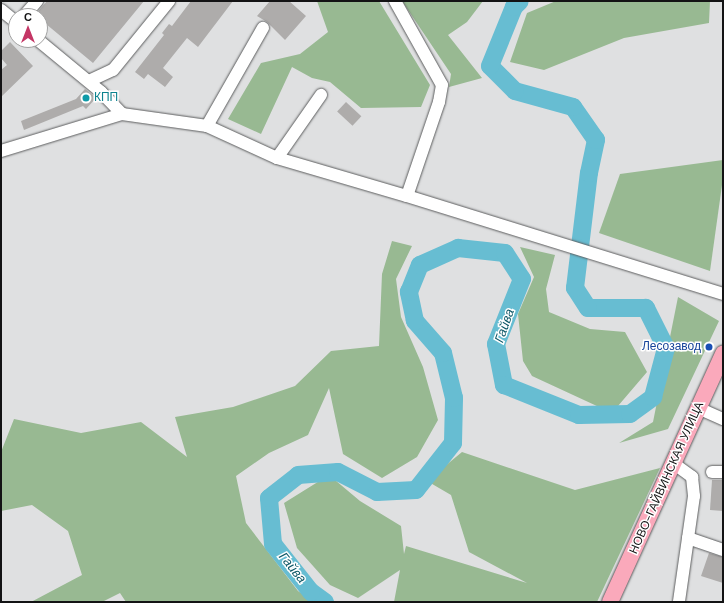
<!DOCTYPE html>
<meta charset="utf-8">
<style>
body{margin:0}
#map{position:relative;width:724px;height:603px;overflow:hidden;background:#dfe0e1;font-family:"DM Sans",sans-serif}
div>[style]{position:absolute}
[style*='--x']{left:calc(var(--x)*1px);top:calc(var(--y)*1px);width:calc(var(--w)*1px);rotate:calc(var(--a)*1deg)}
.green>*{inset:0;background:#98b992}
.river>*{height:18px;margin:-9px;padding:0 9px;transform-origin:9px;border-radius:9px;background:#67bdd2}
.building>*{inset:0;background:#aeacab;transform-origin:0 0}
.roads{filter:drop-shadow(0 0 1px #5c5d5e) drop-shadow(0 0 1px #5c5d5e)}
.minor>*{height:12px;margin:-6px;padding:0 6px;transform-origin:6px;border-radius:6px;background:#fff}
.major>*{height:16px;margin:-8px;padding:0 8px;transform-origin:8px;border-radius:8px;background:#faa9bb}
.dots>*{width:11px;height:11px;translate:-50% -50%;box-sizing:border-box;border:2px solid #fff;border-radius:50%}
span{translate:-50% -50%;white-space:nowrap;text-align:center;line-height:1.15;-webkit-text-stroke:3px #fff;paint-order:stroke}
.culture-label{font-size:12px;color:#0d838f}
.left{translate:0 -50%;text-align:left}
.transit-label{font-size:12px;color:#164399}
.right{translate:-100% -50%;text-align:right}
.street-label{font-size:12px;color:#131314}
.water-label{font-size:13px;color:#0c5766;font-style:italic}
.frame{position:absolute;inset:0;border:2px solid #131314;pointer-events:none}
.north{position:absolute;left:8px;top:8px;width:40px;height:40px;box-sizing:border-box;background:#fff;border:1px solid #a1a1a1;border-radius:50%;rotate:0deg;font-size:11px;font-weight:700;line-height:16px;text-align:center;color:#131314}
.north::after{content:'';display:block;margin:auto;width:14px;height:18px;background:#c43665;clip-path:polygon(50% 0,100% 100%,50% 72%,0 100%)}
</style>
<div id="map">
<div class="green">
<i style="clip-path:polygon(317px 1px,379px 1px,430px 85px,421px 107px,361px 108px,330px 82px,312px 78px,292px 67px,261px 134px,228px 119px,261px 63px,300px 54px,328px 32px)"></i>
<i style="clip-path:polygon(402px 1px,483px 1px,467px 22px,448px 35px,482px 78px,449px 87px,451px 74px)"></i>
<i style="clip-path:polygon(556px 1px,710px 1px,709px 23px,624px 38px,544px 70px,510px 62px,527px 13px)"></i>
<i style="clip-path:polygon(723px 160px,723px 178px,710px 271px,599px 233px,620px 174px)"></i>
<i style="clip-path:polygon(392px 241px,412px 246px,396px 279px,401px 317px,423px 367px,438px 420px,417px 457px,382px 478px,343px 454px,329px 388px,308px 435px,269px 453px,236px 476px,246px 523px,298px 591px,314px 602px,126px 602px,120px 593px,102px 602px,31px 602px,82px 575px,68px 531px,32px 505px,1px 511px,1px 452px,14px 419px,81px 433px,141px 422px,187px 457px,175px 417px,233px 407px,295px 386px,331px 351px,379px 346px,382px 274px)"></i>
<i style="clip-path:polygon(520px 247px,555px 255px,546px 289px,549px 312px,590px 329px,625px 332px,647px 372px,612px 413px,532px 376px,523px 361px,518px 314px,534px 277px)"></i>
<i style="clip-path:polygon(678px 297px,719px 321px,668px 429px,619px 443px,653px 422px)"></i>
<i style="clip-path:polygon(462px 452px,575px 490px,660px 468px,597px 602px,394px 602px,400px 570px,358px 598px,330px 585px,297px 548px,284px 503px,329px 475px,360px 501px,401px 526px,404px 554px,406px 546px,527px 583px,469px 552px,451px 495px,427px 481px)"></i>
</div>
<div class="river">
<i style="--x:325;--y:602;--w:17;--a:-144"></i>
<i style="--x:311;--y:592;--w:61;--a:-128.4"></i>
<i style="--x:273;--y:544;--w:46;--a:-95"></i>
<i style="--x:269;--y:498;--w:37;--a:-38"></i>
<i style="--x:298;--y:475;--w:40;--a:-4.3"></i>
<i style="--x:338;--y:472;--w:44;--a:27.1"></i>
<i style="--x:377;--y:492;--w:39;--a:-3"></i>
<i style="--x:416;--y:490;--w:60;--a:-51.8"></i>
<i style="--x:453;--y:443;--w:45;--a:-88.7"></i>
<i style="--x:454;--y:398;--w:46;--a:-103.7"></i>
<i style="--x:443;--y:353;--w:43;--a:-131.2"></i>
<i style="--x:415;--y:321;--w:30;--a:-102"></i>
<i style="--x:409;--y:292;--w:29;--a:-68"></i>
<i style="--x:420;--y:265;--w:42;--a:-24.1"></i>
<i style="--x:458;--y:248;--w:47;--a:6.1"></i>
<i style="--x:505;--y:253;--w:31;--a:57"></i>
<i style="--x:522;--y:279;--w:70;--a:111.8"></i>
<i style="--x:496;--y:344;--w:42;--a:79"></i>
<i style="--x:504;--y:385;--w:81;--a:21.8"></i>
<i style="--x:579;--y:415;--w:51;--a:-1.1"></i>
<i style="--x:630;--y:414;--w:29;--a:-36"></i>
<i style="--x:653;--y:397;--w:51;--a:-75.1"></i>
<i style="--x:666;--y:348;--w:45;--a:-116.6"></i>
<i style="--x:646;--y:308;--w:58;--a:180"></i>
<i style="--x:588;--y:308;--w:24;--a:-123"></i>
<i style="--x:575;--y:288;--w:116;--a:-83.1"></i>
<i style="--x:589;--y:173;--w:34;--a:-78"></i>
<i style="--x:596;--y:140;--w:40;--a:-124.9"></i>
<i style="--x:573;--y:107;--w:60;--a:-164.6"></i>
<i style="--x:515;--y:91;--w:35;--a:-135"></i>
<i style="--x:490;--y:66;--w:64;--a:-67.9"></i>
<i style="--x:514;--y:7;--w:8;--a:-45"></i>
</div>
<div class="building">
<i style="clip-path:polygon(47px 1px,144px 1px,93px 63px,40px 19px,40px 16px,35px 15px)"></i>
<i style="clip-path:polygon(191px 1px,233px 1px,198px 47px,187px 38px,163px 68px,173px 77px,165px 87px,148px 74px,144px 79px,135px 72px,164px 35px,162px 33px,169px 24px,172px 26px)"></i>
<i style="clip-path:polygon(270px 1px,289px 1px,306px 16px,285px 40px,267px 22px,257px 16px)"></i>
<i style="clip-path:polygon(10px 42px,33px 66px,1px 97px,1px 70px,7px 65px,1px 58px,1px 51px)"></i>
<i style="clip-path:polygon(85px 89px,96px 98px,86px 109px,83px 106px,24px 130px,21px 121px,76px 99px)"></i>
<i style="left:346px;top:102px;width:21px;height:13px;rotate:43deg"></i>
<i style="clip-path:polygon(712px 480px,723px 480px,723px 511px,710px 510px)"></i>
<i style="clip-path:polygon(709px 553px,723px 557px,723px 583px,701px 576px)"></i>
</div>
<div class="roads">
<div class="minor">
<i style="--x:395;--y:1;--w:96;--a:60.8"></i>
<i style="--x:442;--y:85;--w:17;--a:100"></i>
<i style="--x:439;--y:102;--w:99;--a:108.8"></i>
<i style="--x:1;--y:10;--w:19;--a:39"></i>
<i style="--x:24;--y:16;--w:20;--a:-49"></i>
<i style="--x:38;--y:40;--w:82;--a:39.5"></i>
<i style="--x:101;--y:92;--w:30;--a:46"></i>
<i style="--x:89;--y:81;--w:26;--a:-25"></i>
<i style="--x:113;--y:70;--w:89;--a:-50.9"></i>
<i style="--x:207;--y:126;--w:113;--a:-60.3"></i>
<i style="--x:1;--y:151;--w:127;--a:-17"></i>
<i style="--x:122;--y:114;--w:86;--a:8"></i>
<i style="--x:207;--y:126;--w:77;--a:24.6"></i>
<i style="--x:277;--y:158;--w:135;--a:16.3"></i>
<i style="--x:407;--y:196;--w:331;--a:17.2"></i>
<i style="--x:277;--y:158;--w:77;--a:-55.1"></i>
<i style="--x:698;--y:408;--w:27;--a:24"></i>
<i style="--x:673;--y:463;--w:24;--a:36"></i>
<i style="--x:692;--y:477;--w:19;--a:84"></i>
<i style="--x:694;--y:496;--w:107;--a:98.1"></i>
<i style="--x:712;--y:472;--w:11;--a:0"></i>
<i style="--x:688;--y:538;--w:37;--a:19"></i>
</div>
<div class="major">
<i style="--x:610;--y:602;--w:273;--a:-65.5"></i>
</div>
</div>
<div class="dots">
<i style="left:86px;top:98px;background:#0f9aa8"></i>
<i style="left:709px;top:347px;background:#1a4fb4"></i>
</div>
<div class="culture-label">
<span class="left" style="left:94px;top:98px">КПП</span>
</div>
<div class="transit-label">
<span class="right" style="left:701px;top:347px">Лесозавод</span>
</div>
<div class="street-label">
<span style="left:667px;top:478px;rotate:-66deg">НОВО-ГАЙВИНСКАЯ УЛИЦА</span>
</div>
<div class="water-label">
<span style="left:505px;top:326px;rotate:-71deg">Гайва</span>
<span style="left:292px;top:568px;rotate:51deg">Гайва</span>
</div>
<div class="frame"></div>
<div class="north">С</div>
</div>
